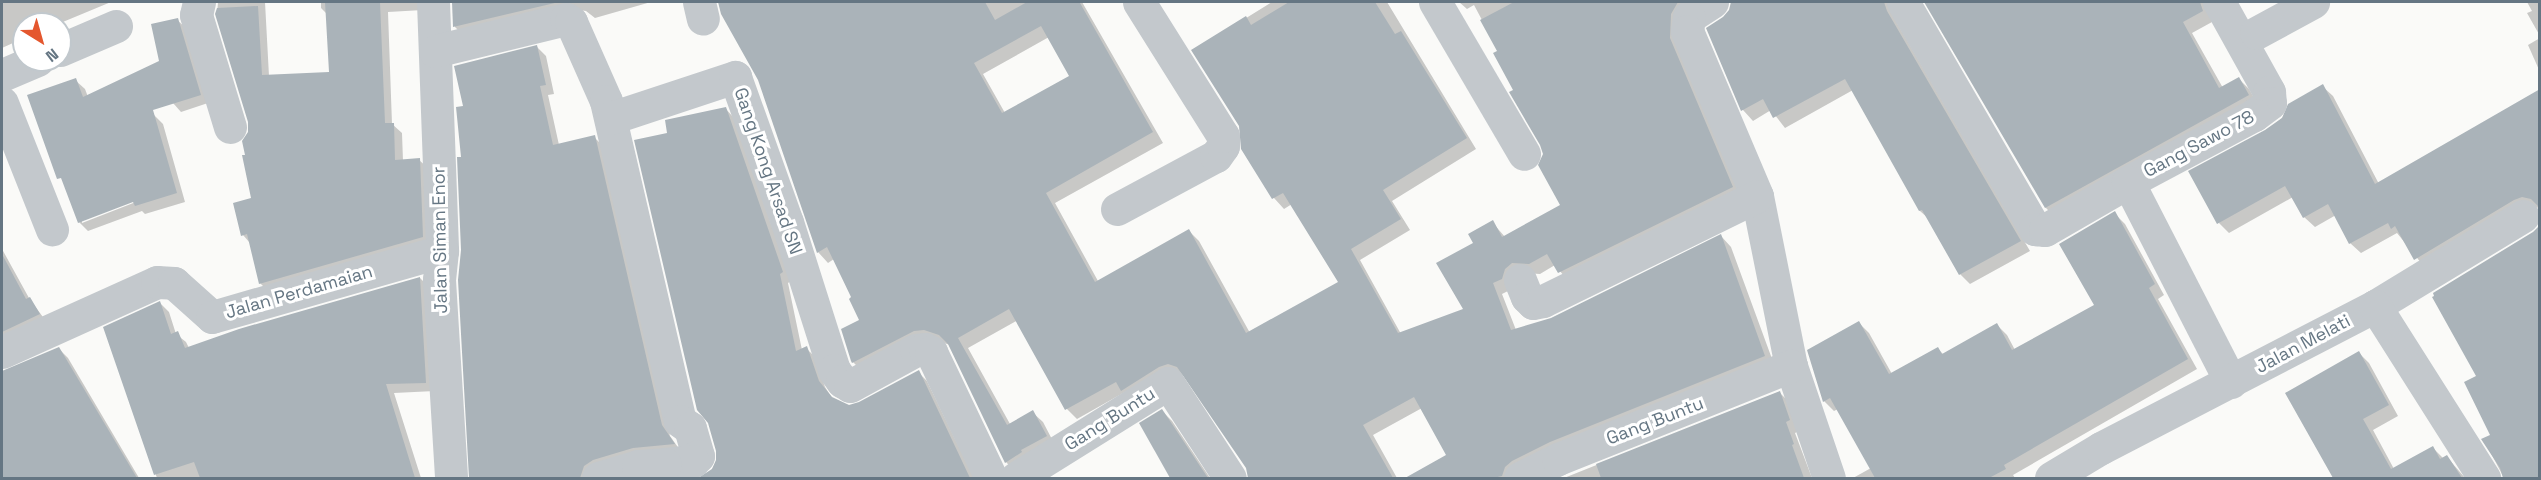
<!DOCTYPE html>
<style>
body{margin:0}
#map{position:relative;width:2541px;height:480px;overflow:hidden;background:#fafaf8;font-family:"Space Grotesk",sans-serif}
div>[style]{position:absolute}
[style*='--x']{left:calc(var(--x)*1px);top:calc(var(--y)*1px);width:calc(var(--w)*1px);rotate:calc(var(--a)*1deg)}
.shadow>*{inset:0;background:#0003}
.building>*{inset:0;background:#aab3b9}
.street>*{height:33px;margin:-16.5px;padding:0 16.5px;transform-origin:16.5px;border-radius:16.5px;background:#c3c8cc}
span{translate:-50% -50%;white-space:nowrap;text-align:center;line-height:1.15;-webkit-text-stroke:6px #fff;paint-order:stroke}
.street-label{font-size:18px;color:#657683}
.frame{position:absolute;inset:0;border:3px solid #657683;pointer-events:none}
.north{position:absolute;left:12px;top:12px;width:60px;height:60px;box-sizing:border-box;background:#fff;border:2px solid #c1c8cd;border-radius:50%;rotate:143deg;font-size:16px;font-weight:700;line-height:24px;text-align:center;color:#657683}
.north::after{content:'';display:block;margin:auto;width:21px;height:27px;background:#e4572e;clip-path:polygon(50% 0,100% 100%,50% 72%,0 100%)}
</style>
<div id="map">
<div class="shadow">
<i style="clip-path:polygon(2px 2px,111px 2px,58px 24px,24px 24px,24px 38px,2px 48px)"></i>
<i style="clip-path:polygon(218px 2px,265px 2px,269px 76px,330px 73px,327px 14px,321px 8px,321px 2px,425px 2px,423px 10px,388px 12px,392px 124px,402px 133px,403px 161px,419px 160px,428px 168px,431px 245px,269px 292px,260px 283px,250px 243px,243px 235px,252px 199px,247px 156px,249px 121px,217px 14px)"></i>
<i style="clip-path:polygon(453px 2px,651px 2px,595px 18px,586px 11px,571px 9px,463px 35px,455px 27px)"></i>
<i style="clip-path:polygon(evenodd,719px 2px,1082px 2px,1163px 143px,1055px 203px,1098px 281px,1189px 231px,1199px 241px,1250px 333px,1340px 283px,1292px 204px,1284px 209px,1274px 198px,1242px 148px,1240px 126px,1193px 51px,1272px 2px,1387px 2px,1476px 149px,1392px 201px,1410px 230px,1360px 260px,1401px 334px,1465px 310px,1475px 243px,1492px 222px,1505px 237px,1563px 206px,1542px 144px,1499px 52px,1474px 5px,1467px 9px,1459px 2px,1705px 2px,1683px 17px,1742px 198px,1569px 282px,1555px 265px,1540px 274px,1523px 273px,1512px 289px,1502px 294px,1516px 330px,1552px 319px,1721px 236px,1731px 247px,1775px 367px,1514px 478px,1408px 478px,1448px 456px,1422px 408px,1373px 435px,1397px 478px,1250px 478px,1247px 467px,1187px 376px,1178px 374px,1125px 392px,1077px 419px,1067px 409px,1018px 320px,968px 348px,1010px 424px,1032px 412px,1043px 422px,1056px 447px,1016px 473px,1006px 462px,950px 345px,935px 340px,864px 373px,852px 361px,861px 321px,853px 298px,834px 259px,828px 263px,818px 252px,759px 80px,719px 2px,1049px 37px,1071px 77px,1005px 113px,983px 74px,1049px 37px)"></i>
<i style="clip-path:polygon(1732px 2px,1899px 2px,1897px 23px,2030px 251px,1970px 284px,1960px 274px,1930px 220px,1920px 211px,1853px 90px,1785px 128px,1771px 110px,1753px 121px,1743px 110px,1708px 29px,1730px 12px)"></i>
<i style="clip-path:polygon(1926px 2px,2210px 2px,2212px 22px,2192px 33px,2223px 88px,2239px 79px,2249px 89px,2259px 106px,2056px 218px,2046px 208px)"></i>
<i style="clip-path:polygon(2527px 2px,2540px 2px,2540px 36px,2527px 13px,2532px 11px)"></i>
<i style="clip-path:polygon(177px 20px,186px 28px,208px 103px,181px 112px,173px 103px,161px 62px)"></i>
<i style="clip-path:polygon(2540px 38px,2540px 72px,2528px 45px)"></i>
<i style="clip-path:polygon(537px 47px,546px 56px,554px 94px,548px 95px,559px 145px,594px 137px,603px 146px,670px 436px,682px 453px,591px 478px,471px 478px,462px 250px,464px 107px)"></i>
<i style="clip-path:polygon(75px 80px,85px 89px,98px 124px,42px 135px)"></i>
<i style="clip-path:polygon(2322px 86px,2333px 96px,2379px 184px,2540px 121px,2540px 208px,2533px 207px,2426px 269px,2397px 233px,2361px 253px,2350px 243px,2336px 215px,2315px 227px,2304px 217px,2293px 197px,2229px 233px,2219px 223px,2266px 131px)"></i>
<i style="clip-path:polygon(725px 108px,734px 118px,791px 281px,788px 283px,802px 350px,806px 348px,815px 357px,825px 387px,832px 398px,850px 406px,859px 404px,918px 372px,927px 381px,974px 478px,697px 478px,707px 476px,717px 462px,718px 451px,669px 134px)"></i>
<i style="clip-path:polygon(evenodd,154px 115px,163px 124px,185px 202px,145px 214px,142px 211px,88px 231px,79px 222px,154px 115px,140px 198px,141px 200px,82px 223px,82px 220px,140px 198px)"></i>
<i style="clip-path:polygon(2114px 213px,2125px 224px,2164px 295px,2158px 299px,2197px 369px,2013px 475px,2015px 478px,1853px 478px,1871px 468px,1838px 409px,1834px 411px,1824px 401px,1859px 323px,1869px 333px,1892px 374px,1938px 349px,1944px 355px,1997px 325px,2007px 335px,2015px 350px,2096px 306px)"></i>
<i style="clip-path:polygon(2540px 227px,2540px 478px,2504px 478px,2484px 440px,2492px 436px,2478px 377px,2534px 233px)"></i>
<i style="clip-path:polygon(2px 249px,29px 298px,48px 324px,2px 347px)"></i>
<i style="clip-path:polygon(420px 278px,429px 287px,435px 391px,394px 393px,421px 478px,157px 478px,105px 328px,160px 303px,169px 312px,176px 334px,186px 342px,189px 348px)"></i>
<i style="clip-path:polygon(59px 349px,68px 358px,139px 478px,2px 478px,2px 372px)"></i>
<i style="clip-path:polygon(2359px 353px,2369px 363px,2398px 416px,2373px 430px,2394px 469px,2433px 448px,2444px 459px,2447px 457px,2465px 478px,2335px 478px,2287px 394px)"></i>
<i style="clip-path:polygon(1779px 392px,1790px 403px,1799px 431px,1795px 433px,1812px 478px,1564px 478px)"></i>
<i style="clip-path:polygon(1162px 411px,1172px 421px,1210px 478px,1171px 478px,1141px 424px)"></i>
</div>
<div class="building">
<i style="clip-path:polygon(325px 2px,380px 2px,385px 123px,394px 123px,395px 160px,420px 158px,423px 237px,259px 284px,247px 234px,241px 236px,233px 203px,251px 198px,242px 155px,245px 155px,242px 141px,248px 132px,248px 122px,215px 14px,217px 8px,258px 6px,262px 75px,329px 72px)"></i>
<i style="clip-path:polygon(452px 2px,559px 2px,453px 27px)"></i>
<i style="clip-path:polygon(evenodd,718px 2px,985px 2px,995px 20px,1027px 2px,1083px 2px,1080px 3px,1153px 132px,1046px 193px,1095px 282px,1189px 229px,1246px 333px,1338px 282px,1283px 193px,1272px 199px,1241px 149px,1239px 126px,1191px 50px,1246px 16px,1251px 25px,1289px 2px,1375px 2px,1395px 34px,1401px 31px,1467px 138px,1383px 190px,1401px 219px,1351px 249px,1398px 333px,1463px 309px,1436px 263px,1473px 243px,1468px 234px,1493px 220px,1502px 237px,1560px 205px,1538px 165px,1543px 154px,1540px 145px,1509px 92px,1513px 90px,1493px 53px,1497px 51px,1480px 20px,1514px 2px,1678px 2px,1671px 14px,1670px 38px,1733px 187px,1558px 273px,1547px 254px,1529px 264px,1512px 263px,1505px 269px,1502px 279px,1493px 283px,1511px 330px,1551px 318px,1721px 234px,1765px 356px,1550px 442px,1512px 461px,1505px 467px,1502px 476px,1493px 478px,1405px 478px,1446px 455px,1414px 397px,1363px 425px,1393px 478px,1248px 478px,1246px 468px,1177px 367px,1168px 364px,1159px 367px,1121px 391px,1116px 382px,1065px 410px,1009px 309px,958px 338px,1007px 425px,1033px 410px,1047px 436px,1021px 450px,1022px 452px,1005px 463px,948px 344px,939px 335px,924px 330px,914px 331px,852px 363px,851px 361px,841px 329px,859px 320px,849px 299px,851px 297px,827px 247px,817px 253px,758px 80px,721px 14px,718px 2px,1041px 26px,1069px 76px,1002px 113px,974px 63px,1041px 26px)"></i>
<i style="clip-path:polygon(1731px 2px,1884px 2px,1887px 11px,2021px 241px,1959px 275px,1922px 210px,1919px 211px,1845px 79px,1773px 118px,1763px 99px,1741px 111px,1706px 28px,1723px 17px,1729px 10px)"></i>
<i style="clip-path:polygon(1924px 2px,2200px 2px,2203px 11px,2183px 22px,2219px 88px,2239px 77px,2249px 95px,2045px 208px)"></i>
<i style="clip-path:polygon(178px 18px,201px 95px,153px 110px,177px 193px,135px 206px,133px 202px,78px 223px,61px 178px,57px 179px,27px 95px,76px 78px,83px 97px,159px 61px,151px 24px)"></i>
<i style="clip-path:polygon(537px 45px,546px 85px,540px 86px,553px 145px,595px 135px,662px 425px,675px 444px,633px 448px,593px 460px,584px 466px,580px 478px,469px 478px,458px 280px,461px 250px,457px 157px,461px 157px,456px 107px,463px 106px,454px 66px)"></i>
<i style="clip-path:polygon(2323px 84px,2375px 184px,2540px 89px,2540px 208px,2531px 199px,2522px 197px,2514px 200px,2414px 260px,2395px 226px,2391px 229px,2388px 223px,2349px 244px,2328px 204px,2303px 218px,2285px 186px,2217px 224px,2188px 171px,2265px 130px,2282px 118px,2288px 104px)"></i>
<i style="clip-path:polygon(726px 107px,783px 272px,780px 274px,796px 351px,807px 346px,819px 381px,832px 397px,849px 405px,859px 402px,919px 370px,970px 478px,698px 478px,712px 469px,716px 460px,716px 451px,708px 423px,697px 410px,634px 140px,667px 133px,665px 120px)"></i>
<i style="clip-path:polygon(2115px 211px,2155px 284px,2149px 288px,2188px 359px,2004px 465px,2006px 469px,1989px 478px,1875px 478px,1830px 398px,1823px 402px,1807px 350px,1859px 321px,1889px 374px,1938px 347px,1942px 354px,1997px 323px,2012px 350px,2094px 305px,2059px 244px)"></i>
<i style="clip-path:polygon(2540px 225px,2540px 478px,2503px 478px,2500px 468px,2481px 439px,2490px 435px,2464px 382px,2476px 376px,2432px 297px,2434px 296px,2433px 293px,2533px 232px)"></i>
<i style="clip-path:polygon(2px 254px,26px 299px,30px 297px,40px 314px,2px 332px)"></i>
<i style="clip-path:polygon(420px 277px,426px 383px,386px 384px,415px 478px,200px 478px,194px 462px,154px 475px,103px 327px,160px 301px,171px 334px,178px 331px,185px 348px,239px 329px)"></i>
<i style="clip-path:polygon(59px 347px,137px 478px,2px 478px,2px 371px)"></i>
<i style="clip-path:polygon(2359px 351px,2389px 405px,2363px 419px,2391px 469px,2433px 446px,2440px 459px,2447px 455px,2462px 478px,2333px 478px,2285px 393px)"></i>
<i style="clip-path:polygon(1780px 391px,1790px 420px,1786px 422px,1794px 444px,1792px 445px,1804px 478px,1601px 478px,1596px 464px)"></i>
<i style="clip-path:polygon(1162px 409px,1208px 478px,1170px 478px,1139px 423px)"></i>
</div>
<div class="street">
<i style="--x:199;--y:2;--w:13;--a:103"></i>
<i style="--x:196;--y:15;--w:117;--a:73.1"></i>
<i style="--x:433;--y:2;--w:249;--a:87.9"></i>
<i style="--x:442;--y:251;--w:29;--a:96"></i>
<i style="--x:439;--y:280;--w:198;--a:86.5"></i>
<i style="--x:699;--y:2;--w:17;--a:77"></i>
<i style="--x:1435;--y:2;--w:176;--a:59.6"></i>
<i style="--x:1712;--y:2;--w:27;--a:147"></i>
<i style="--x:1689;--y:17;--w:14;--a:98"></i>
<i style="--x:1687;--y:31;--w:179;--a:67"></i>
<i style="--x:1757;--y:196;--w:173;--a:78.7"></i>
<i style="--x:1791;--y:366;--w:118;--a:71.3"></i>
<i style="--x:1903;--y:2;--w:263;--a:59.8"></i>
<i style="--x:2035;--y:229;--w:10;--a:6"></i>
<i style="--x:2045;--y:230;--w:96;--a:-30"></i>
<i style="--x:2219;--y:2;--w:103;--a:60.9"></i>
<i style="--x:2269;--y:92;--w:11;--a:85"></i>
<i style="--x:2270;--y:103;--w:20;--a:143"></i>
<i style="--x:2254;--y:115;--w:143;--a:152"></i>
<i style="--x:2128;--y:182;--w:225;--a:62.8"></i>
<i style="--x:2256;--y:33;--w:65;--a:-28.5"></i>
<i style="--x:60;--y:50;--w:61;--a:-23.2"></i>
<i style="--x:435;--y:51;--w:135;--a:-13.7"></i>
<i style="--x:566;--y:19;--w:6;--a:31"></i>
<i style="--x:571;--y:22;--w:86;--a:66.1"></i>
<i style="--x:606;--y:101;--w:328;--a:77"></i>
<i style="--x:680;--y:421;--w:12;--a:35"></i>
<i style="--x:690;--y:428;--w:29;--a:74"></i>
<i style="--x:698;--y:456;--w:7;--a:135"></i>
<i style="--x:693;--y:461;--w:28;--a:174"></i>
<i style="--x:665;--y:464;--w:14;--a:82"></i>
<i style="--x:2;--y:75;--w:39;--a:-23"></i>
<i style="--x:2;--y:103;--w:136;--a:68.4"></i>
<i style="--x:611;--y:118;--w:131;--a:-18.3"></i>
<i style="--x:735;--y:77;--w:154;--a:70.3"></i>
<i style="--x:787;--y:222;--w:155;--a:72.4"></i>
<i style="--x:834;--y:370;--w:14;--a:54"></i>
<i style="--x:842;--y:381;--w:9;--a:32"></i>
<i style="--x:850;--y:386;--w:75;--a:-28.6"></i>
<i style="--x:916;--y:350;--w:9;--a:-6"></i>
<i style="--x:925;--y:349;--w:7;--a:27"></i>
<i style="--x:931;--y:352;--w:140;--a:64.5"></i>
<i style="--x:1117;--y:209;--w:112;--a:-28.2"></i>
<i style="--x:1216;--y:156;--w:12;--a:-55"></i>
<i style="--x:1223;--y:146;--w:10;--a:-90"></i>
<i style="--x:1223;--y:136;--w:158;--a:-122.1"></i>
<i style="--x:1520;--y:280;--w:18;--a:68"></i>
<i style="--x:1527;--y:297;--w:8;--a:45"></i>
<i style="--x:1533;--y:303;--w:10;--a:-11"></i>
<i style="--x:1543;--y:301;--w:238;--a:-26.1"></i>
<i style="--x:2375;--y:306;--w:173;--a:-31.3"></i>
<i style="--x:2;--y:352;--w:170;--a:-24.3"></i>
<i style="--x:157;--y:282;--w:17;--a:3"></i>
<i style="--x:174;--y:283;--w:51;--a:41.8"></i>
<i style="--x:212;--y:317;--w:239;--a:-16"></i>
<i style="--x:598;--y:478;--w:42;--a:-16.7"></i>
<i style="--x:638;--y:466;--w:27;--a:-4"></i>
<i style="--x:1016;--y:478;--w:179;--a:-32"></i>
<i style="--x:1168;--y:383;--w:113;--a:56.9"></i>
<i style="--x:1520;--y:478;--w:42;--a:-26.6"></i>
<i style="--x:1558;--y:459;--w:251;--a:-21.8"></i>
<i style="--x:2051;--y:478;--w:58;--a:-31"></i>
<i style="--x:2101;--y:448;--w:309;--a:-27.4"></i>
<i style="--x:2375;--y:306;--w:204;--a:57.6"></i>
</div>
<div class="street-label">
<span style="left:2199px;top:144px;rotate:-28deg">Gang Sawo 78</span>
<span style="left:768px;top:171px;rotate:71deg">Gang Kong Arsad SN</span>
<span style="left:440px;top:240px;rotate:-91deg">Jalan Siman Enor</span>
<span style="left:299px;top:292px;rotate:-16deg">Jalan Perdamaian</span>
<span style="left:2303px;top:344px;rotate:-28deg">Jalan Melati</span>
<span style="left:1110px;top:419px;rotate:-32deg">Gang Buntu</span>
<span style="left:1655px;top:421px;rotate:-21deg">Gang Buntu</span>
</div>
<div class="frame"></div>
<div class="north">N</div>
</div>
